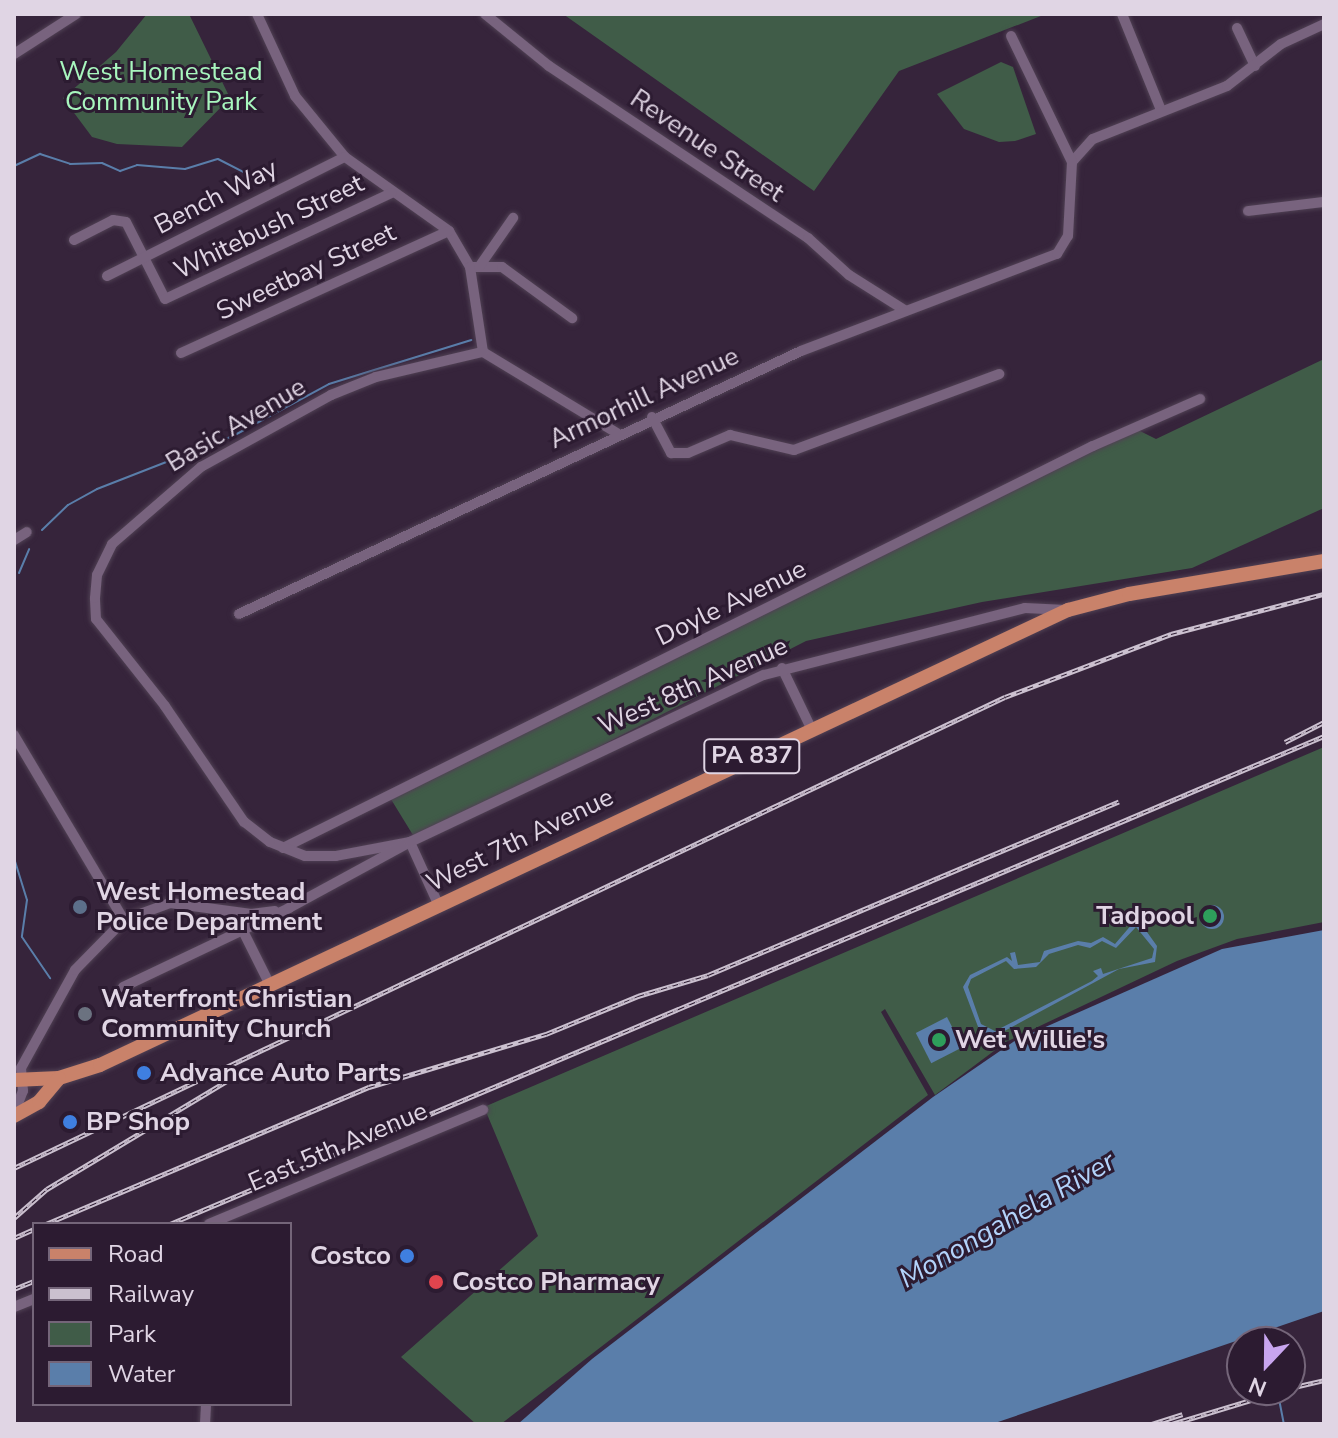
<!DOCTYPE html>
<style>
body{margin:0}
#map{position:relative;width:1338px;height:1438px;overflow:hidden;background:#36243b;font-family:"Nunito Sans",sans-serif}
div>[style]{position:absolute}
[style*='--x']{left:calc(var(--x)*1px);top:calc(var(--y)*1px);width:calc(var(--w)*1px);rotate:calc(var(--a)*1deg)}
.green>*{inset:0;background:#405c48}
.water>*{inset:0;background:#5a7eaa;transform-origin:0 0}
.round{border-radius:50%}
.stream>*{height:2px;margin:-1px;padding:0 1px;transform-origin:1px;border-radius:1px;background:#5a7eaa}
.roads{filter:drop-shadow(0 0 2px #504154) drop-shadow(0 0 2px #504154)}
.minor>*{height:10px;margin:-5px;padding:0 5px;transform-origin:5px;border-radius:5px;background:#78637e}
.major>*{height:14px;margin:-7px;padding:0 7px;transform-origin:7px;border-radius:7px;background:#c9826a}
.rail>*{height:5px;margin-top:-2.5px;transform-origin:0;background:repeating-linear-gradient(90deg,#2c1b31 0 6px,#cbc0cf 0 12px);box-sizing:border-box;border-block:2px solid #cbc0cf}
.dots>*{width:22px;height:22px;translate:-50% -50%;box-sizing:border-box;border:4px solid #2c1b31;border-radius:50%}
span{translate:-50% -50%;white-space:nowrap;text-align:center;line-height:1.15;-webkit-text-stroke:6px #2c1b31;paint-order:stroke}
.shield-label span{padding:2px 6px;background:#2c1b31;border:2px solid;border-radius:6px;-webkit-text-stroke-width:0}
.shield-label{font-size:24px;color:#e0d5e4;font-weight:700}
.park-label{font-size:26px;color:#a8f6be}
.street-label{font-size:26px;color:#e0d5e4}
.poi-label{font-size:26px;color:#e0d5e4;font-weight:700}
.left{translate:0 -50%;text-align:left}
.right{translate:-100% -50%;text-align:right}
.water-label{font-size:28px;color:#b2d2fa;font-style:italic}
.frame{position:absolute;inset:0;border:16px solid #e0d5e4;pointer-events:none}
.legend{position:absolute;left:32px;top:1222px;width:260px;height:184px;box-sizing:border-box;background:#2c1b31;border:2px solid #746579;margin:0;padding:10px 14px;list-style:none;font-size:24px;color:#e0d5e4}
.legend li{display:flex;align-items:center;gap:16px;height:40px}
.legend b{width:40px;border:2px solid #746579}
.north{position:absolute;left:1226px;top:1326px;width:80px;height:80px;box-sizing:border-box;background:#2c1b31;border:2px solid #746579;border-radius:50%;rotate:202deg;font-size:22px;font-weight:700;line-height:32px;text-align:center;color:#e0d5e4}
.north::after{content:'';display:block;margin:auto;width:28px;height:36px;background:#c8a5ef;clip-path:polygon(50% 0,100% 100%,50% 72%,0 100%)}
</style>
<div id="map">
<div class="green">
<i style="clip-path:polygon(147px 14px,189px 14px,230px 98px,182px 147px,117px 144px,92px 137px,63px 98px,116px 52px)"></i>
<i style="clip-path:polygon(563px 14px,1046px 14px,899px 71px,814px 191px)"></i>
<i style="clip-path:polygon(1001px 62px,1013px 67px,1036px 134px,1015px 141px,999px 142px,964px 129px,937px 94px)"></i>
<i style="clip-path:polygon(1324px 359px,1324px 508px,1192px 568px,982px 602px,806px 641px,416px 840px,389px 796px,1134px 428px,1156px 439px)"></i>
<i style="clip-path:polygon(1324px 747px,1324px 922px,1237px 939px,1177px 961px,1006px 1042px,935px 1095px,885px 1009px,881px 1012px,928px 1095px,501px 1424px,476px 1424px,401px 1357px,538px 1236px,484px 1107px)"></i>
</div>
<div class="water">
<i class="round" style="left:1200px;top:905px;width:24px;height:24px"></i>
<i style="clip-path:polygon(evenodd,1133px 923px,1142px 925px,1157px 946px,1155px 962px,1119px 969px,997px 1035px,980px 1032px,963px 987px,970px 975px,1007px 957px,1012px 961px,1010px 953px,1015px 952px,1018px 965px,1040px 962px,1044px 951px,1078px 941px,1091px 943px,1103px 937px,1115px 944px,1133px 923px,1136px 927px,1154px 949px,1152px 958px,1103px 974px,1101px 968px,1093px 971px,1098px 976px,1092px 981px,995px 1031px,981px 1024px,968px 987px,971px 979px,1006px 961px,1014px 969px,1036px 967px,1049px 954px,1078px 945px,1090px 948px,1102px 941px,1116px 948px,1136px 927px)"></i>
<i style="clip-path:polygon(1324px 930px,1324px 1311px,992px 1424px,518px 1424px,592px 1359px,933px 1097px,1016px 1040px,1222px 949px)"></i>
<i style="left:947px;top:1017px;width:34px;height:35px;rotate:63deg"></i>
</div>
<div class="stream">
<i style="--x:14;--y:166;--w:29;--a:-25"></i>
<i style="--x:40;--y:154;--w:32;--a:18"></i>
<i style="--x:70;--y:164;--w:32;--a:-2"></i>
<i style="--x:102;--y:163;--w:20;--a:24"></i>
<i style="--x:120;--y:171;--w:18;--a:-19"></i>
<i style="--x:137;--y:165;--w:48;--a:4.8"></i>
<i style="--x:185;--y:169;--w:34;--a:-17"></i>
<i style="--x:218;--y:159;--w:31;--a:27"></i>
<i style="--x:246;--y:173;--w:16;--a:50"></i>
<i style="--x:42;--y:530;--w:36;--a:-44"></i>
<i style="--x:68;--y:505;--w:33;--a:-29"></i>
<i style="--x:97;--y:489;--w:146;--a:-21.3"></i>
<i style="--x:233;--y:436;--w:109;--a:-28.4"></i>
<i style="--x:329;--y:384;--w:149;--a:-17.2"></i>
<i style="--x:19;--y:573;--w:26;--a:-67"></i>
<i style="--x:14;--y:858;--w:44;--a:72.8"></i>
<i style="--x:27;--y:900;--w:37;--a:98"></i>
<i style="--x:22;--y:937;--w:50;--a:55.7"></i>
<i style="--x:1272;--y:1324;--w:19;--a:74"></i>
<i style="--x:1279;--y:1399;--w:25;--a:79"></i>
</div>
<div class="roads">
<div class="minor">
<i style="--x:257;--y:14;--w:90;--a:65.1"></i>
<i style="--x:295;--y:96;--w:79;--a:50.7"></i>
<i style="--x:345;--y:157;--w:128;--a:35.4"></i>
<i style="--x:449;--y:231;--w:42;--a:59.7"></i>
<i style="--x:470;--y:267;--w:32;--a:0"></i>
<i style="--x:502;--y:267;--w:87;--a:36.1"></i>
<i style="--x:485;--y:14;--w:82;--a:39.1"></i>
<i style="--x:549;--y:66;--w:311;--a:33.6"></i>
<i style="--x:808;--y:238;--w:55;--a:42.1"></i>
<i style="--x:849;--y:275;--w:67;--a:32.3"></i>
<i style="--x:1122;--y:14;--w:104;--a:67.9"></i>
<i style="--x:1237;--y:28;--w:42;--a:64.7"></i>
<i style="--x:14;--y:54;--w:74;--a:-32.8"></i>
<i style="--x:1072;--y:162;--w:31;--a:-48"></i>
<i style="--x:1093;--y:139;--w:144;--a:-21.6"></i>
<i style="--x:1227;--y:86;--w:68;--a:-37.9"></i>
<i style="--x:1281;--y:44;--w:47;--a:-24.9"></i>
<i style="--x:1248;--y:211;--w:77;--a:-6.8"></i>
<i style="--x:74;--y:240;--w:44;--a:-27.1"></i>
<i style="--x:113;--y:220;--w:13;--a:9"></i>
<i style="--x:126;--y:222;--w:86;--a:63.1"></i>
<i style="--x:165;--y:299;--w:250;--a:-25.1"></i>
<i style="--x:470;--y:267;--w:86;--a:81.3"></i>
<i style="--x:479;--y:267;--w:60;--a:-55.2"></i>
<i style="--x:107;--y:276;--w:266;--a:-26.6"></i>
<i style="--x:483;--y:352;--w:157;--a:31.2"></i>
<i style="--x:181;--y:353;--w:294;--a:-24.5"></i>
<i style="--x:652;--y:417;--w:41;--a:62.2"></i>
<i style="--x:671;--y:453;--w:17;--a:0"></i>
<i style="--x:688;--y:453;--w:46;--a:-23.2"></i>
<i style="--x:730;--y:435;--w:66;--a:13.2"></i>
<i style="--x:794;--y:450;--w:219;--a:-20.3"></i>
<i style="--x:14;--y:540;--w:15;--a:-32"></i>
<i style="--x:239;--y:614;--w:620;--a:-25.08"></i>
<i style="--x:801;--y:351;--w:274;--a:-20.8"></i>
<i style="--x:1057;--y:254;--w:21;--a:-59"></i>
<i style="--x:1068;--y:236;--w:74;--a:-86.9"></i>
<i style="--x:1072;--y:162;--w:140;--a:-115.8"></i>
<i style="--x:782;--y:668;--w:67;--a:64.2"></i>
<i style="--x:14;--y:735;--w:215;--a:59.3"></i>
<i style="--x:283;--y:848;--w:904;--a:-26.4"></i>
<i style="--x:1093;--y:446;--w:117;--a:-23.7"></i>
<i style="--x:439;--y:906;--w:70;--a:-114.4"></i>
<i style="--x:410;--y:842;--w:75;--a:169.3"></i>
<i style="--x:336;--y:856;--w:31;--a:180"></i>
<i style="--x:305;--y:856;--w:38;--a:-158"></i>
<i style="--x:270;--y:842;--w:33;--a:-142"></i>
<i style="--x:244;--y:822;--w:140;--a:-124.3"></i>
<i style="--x:165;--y:706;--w:111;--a:-128.4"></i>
<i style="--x:96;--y:619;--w:21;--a:-93"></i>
<i style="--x:95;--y:598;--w:23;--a:-85"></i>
<i style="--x:97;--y:575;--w:34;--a:-64"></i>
<i style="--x:112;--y:544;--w:118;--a:-40.9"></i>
<i style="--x:201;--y:467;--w:149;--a:-29"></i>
<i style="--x:331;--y:395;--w:48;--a:-21.8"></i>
<i style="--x:376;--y:377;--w:110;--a:-13.2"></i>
<i style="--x:243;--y:931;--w:60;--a:63.4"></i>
<i style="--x:123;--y:987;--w:184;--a:-25.4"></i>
<i style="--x:289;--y:908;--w:138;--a:-28.6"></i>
<i style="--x:410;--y:842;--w:391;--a:-25.3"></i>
<i style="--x:764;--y:675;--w:269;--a:-14.4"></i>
<i style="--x:1025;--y:608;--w:41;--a:2.8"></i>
<i style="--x:14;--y:1114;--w:25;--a:-69"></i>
<i style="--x:23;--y:1091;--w:23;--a:-95"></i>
<i style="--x:21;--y:1068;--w:112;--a:-61.1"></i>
<i style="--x:75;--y:970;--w:70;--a:-45.6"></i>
<i style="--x:124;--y:920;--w:49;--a:-20.3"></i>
<i style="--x:170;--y:903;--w:82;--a:7.7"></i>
<i style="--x:251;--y:914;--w:24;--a:-7"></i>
<i style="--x:209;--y:1224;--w:297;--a:-22.6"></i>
<i style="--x:14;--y:1307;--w:22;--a:-22"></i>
<i style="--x:205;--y:1424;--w:20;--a:-87"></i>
</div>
<div class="major">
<i style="--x:14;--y:1080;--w:45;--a:-2.5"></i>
<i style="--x:59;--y:1078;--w:43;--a:-17.6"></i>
<i style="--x:100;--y:1065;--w:1070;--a:-25.18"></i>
<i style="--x:1068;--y:610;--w:63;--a:-14.7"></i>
<i style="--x:1129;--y:594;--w:198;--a:-9.6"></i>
<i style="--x:14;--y:1116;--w:29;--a:-29"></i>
<i style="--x:39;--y:1102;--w:31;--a:-50"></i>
</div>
</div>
<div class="rail">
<i style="--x:1285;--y:742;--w:44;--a:-27.1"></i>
<i style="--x:14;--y:1168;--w:1097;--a:-25.42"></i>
<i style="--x:1005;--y:697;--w:178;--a:-20.8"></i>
<i style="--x:1171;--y:634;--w:158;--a:-14.7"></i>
<i style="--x:14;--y:1218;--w:44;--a:-41.3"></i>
<i style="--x:47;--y:1189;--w:227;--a:-31"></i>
<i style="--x:46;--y:1224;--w:351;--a:-23"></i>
<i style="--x:369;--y:1087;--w:185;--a:-16.7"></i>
<i style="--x:546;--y:1034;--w:100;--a:-22.4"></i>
<i style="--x:638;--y:996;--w:73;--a:-16.7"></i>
<i style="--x:708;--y:975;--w:446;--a:-22.9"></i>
<i style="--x:170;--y:1224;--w:1253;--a:-22.92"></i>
<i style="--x:14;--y:1238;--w:22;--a:-24"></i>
<i style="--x:14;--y:1289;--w:22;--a:-22"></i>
<i style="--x:1290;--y:1388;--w:35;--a:-13"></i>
<i style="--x:1152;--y:1424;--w:32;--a:-18"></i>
<i style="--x:1172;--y:1424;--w:117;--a:-16.9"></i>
</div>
<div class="dots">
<i style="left:80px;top:907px;background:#5c6f8a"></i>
<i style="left:1210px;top:916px;background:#2e9e5b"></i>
<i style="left:85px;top:1014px;background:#6b7280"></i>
<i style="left:939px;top:1040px;background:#2e9e5b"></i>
<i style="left:144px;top:1073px;background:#3f7fe0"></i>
<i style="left:70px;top:1122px;background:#3f7fe0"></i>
<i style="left:407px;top:1256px;background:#3f7fe0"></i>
<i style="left:436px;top:1282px;background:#e0444e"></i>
</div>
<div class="shield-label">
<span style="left:752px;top:756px">PA 837</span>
</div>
<div class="park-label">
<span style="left:161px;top:87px">West Homestead<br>Community Park</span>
</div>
<div class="street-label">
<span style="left:707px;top:146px;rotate:34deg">Revenue Street</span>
<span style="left:216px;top:197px;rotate:-27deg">Bench Way</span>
<span style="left:269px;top:227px;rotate:-26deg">Whitebush Street</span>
<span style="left:306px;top:272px;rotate:-25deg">Sweetbay Street</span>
<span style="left:644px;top:398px;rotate:-25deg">Armorhill Avenue</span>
<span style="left:236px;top:425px;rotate:-31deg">Basic Avenue</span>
<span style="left:731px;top:603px;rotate:-26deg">Doyle Avenue</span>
<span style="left:693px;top:686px;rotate:-24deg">West 8th Avenue</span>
<span style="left:520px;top:840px;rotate:-26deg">West 7th Avenue</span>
<span style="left:338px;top:1147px;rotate:-23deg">East 5th Avenue</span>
</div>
<div class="poi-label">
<span class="left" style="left:96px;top:907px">West Homestead<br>Police Department</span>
<span class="right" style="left:1194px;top:916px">Tadpool</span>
<span class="left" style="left:101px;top:1014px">Waterfront Christian<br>Community Church</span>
<span class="left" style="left:955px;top:1040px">Wet Willie's</span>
<span class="left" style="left:160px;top:1073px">Advance Auto Parts</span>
<span class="left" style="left:86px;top:1122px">BP Shop</span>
<span class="right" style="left:391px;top:1256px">Costco</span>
<span class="left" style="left:452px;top:1282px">Costco Pharmacy</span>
</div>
<div class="water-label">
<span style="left:1007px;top:1220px;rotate:-30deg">Monongahela River</span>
</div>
<div class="frame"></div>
<ul class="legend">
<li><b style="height:10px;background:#c9826a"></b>Road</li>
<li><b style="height:10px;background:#cbc0cf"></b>Railway</li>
<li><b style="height:22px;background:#405c48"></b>Park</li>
<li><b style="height:22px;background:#5a7eaa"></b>Water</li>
</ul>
<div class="north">N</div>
</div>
